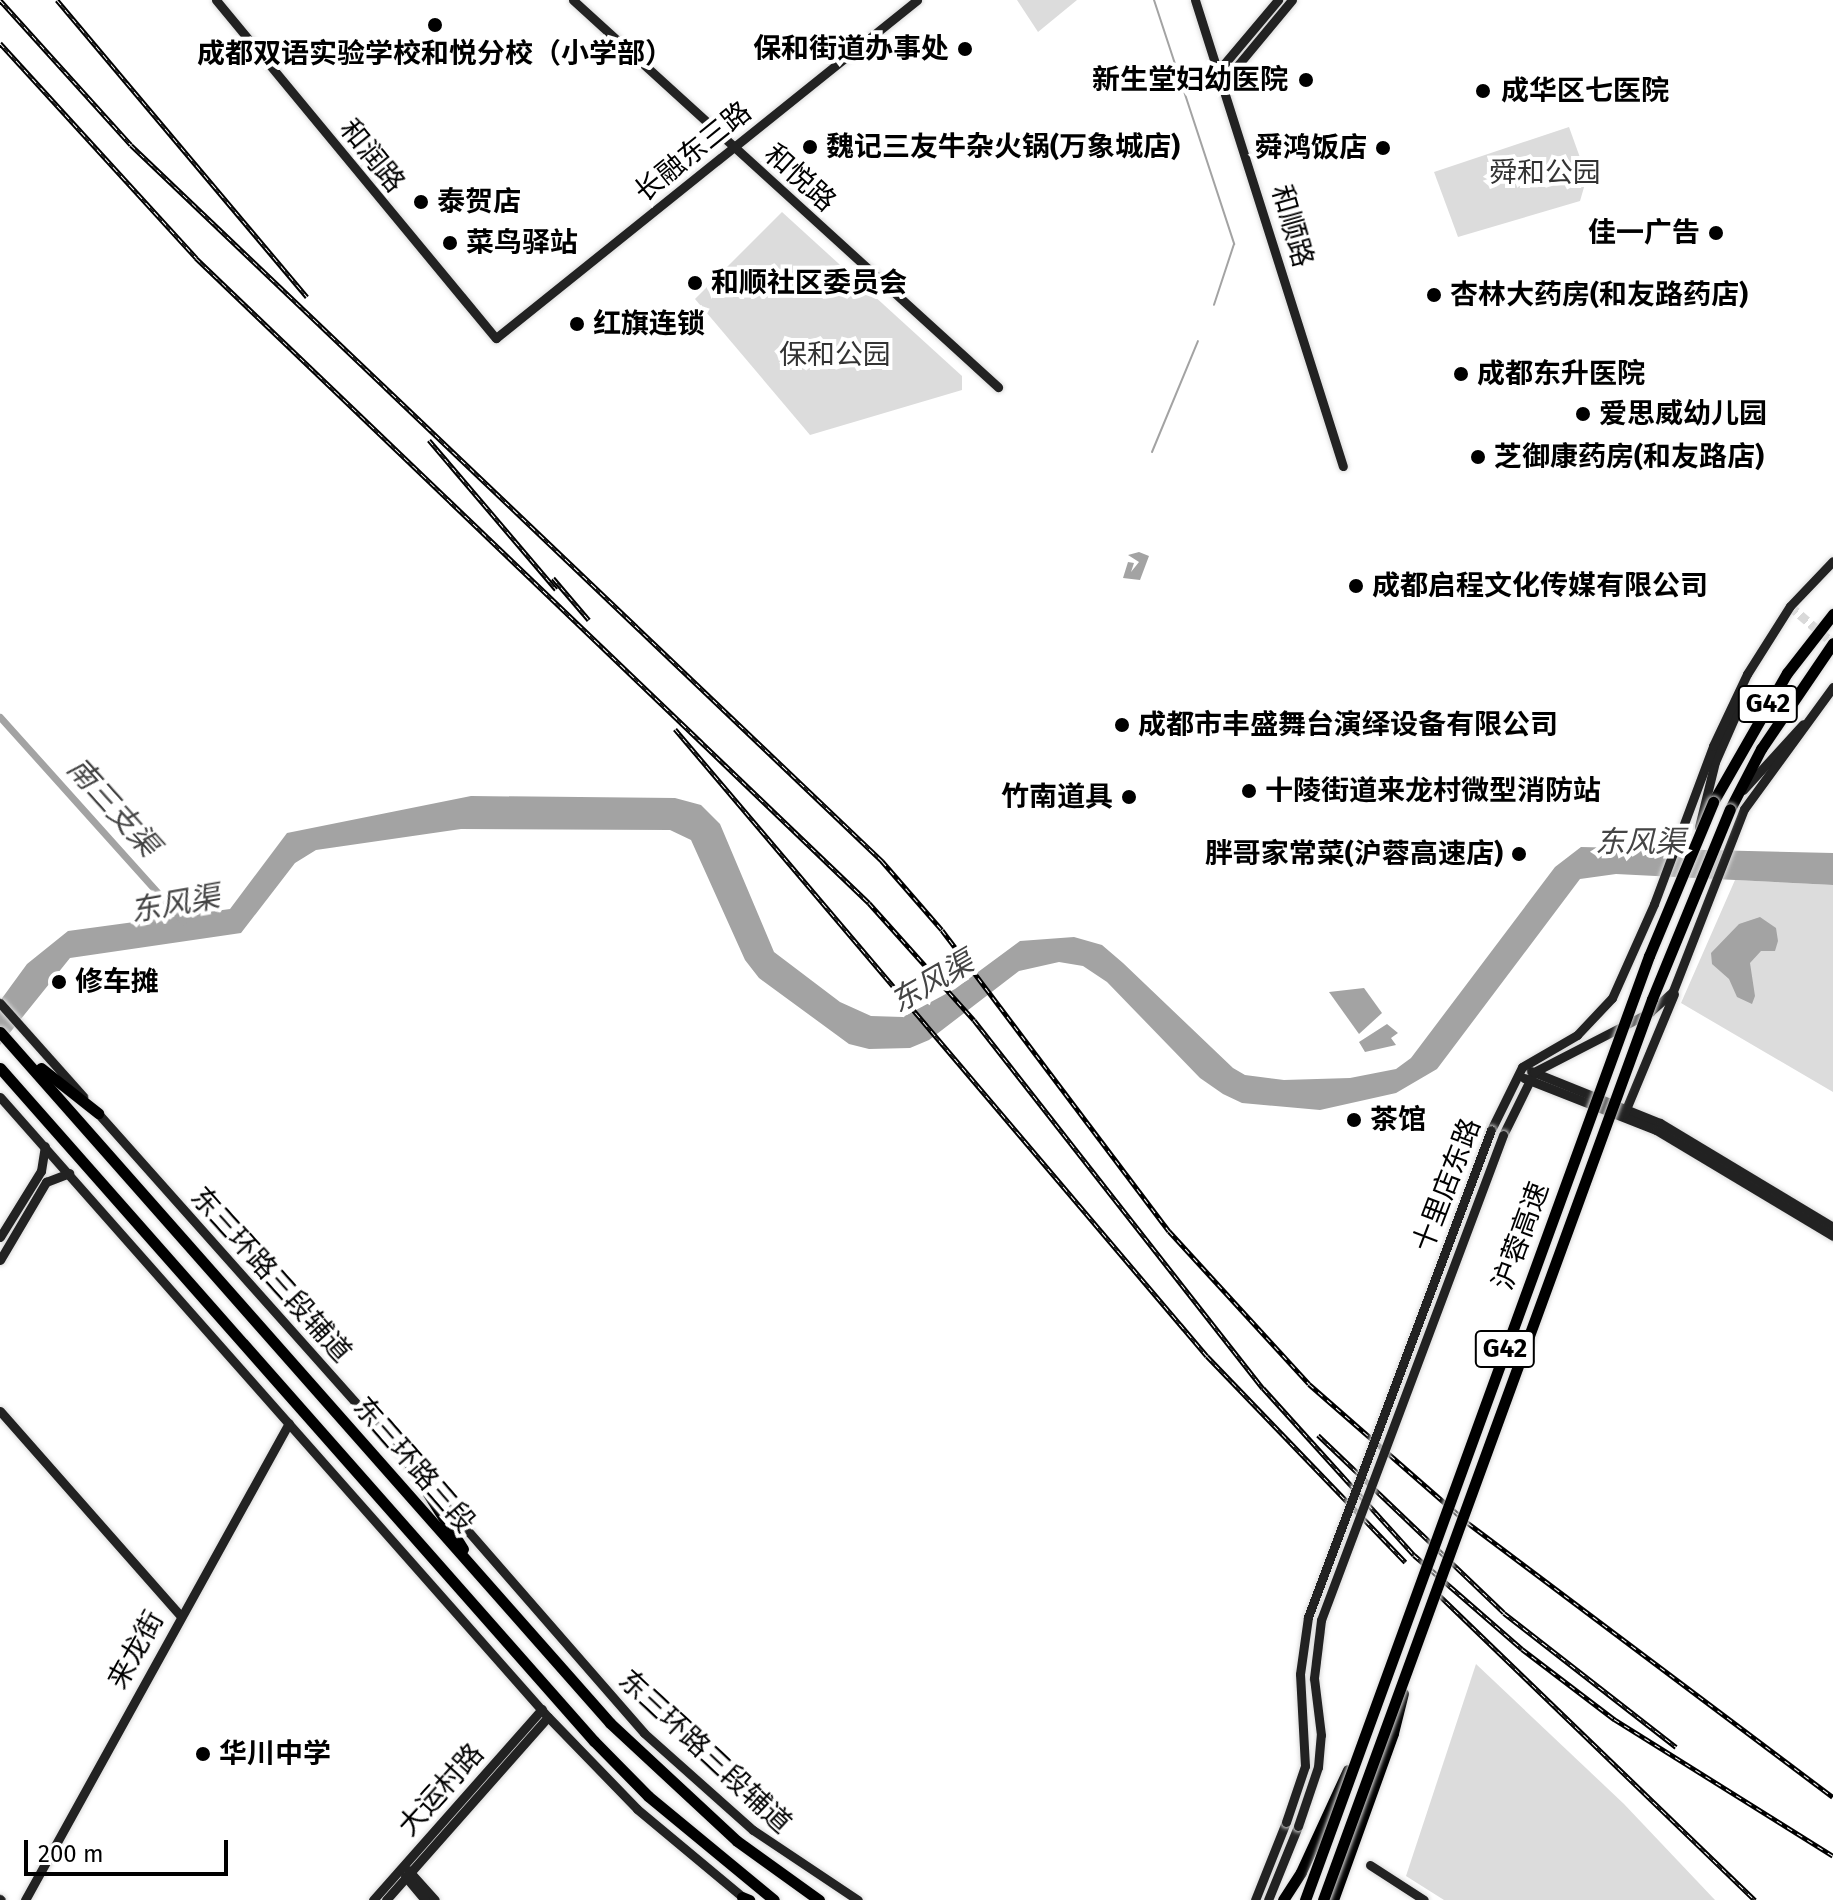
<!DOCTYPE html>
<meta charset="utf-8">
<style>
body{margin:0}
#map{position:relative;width:1833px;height:1900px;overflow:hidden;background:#fff;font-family:"Fira Sans","Noto Sans SC",sans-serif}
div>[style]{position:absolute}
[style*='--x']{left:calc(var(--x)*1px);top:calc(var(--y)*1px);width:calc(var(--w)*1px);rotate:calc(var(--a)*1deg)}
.green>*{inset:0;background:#dcdcdc}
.water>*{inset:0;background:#a3a3a3}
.stream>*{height:2px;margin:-1px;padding:0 1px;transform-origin:1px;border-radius:1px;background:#a3a3a3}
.canal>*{height:7px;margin:-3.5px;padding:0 3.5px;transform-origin:3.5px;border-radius:3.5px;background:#a3a3a3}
.secondary-tunnel>*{height:9px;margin-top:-4.5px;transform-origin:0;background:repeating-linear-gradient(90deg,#d9d9d9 0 9px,transparent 0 13.5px)}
.roads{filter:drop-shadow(0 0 2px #dbdbdb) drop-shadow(0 0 2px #dbdbdb)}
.secondary>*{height:9px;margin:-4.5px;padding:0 4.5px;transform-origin:4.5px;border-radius:4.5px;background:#222}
.highway>*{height:11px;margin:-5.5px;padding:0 5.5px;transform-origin:5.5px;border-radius:5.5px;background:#000}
.rail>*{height:5px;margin-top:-2.5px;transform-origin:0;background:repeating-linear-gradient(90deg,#fff 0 6px,#000 0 12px);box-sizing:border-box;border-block:2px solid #000}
.bridges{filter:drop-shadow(0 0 2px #dbdbdb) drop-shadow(0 0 2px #dbdbdb)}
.secondary-bridge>*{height:9px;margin:-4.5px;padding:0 4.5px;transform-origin:4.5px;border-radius:4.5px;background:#222}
.highway-bridge>*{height:11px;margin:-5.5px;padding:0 5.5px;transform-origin:5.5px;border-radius:5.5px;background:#000}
.dots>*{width:22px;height:22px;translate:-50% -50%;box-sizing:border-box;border:4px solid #fff;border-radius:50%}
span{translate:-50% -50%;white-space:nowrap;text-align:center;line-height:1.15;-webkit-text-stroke:8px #fff;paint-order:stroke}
.shield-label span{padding:2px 6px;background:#fff;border:2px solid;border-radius:6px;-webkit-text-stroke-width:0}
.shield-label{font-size:26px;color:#000;font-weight:700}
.poi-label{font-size:28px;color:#000;font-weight:700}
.right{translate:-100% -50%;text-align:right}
.left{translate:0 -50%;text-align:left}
.street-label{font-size:28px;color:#000}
.park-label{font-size:28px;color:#333}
.water-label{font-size:30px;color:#444;font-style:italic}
.scale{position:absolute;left:24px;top:1840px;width:204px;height:36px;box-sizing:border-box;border:4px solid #000;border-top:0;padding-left:10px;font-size:24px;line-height:28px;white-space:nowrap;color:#000;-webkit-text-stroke:6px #fff;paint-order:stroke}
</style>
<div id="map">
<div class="green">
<i style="clip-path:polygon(1017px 0,1077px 0,1038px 32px)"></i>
<i style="clip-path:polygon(1569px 127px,1587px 177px,1580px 201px,1458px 237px,1434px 172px)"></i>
<i style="clip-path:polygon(782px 212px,962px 376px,962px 390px,810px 435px,695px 299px)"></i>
<i style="clip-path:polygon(1735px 880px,1832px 885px,1833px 880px,1833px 1092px,1681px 1003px)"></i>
<i style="clip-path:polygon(1476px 1664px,1624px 1804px,1715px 1900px,1444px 1900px,1406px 1876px)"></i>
</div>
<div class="water">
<i style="clip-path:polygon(1139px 552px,1149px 556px,1140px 580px,1123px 578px,1128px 562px,1134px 563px,1131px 572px,1139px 562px,1128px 555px)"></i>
<i style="clip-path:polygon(471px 796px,675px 798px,701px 805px,720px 824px,774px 952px,840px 1002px,871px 1016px,903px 1017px,955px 989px,1020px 941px,1074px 937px,1102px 945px,1123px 963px,1233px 1068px,1245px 1075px,1284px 1080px,1350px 1078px,1396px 1069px,1411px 1058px,1555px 867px,1581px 847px,1833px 853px,1833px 885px,1616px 874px,1580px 879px,1437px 1069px,1396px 1093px,1320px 1110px,1242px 1103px,1223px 1094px,1200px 1078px,1107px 982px,1083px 966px,1059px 962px,1019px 971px,929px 1040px,910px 1048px,869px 1049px,849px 1044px,759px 978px,745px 960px,691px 840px,670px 830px,461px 829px,316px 850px,295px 863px,241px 933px,70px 958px,0 1045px,0 1001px,27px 964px,68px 931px,230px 909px,287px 833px)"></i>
<i style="clip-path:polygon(1760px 917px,1776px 928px,1778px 941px,1775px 951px,1761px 951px,1750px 963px,1755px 996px,1752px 1004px,1737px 997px,1729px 979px,1712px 964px,1711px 953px,1739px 924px)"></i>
<i style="clip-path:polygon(1364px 988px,1382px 1013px,1359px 1034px,1329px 992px)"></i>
<i style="clip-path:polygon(1387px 1024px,1398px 1033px,1391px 1038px,1396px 1045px,1365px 1052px,1359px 1042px)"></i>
</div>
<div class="stream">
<i style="--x:1154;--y:0;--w:257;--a:71.8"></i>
<i style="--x:1234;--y:244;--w:64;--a:108.2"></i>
<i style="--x:1152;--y:452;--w:120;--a:-67.5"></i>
</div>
<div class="canal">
<i style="--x:0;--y:717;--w:274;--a:48.1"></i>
</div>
<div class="secondary-tunnel">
<i style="--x:1790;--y:606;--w:57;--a:40.7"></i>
</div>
<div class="roads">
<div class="secondary">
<i style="--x:216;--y:0;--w:439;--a:50.4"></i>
<i style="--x:496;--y:338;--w:540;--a:-38.76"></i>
<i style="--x:573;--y:0;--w:575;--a:42.32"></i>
<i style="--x:1195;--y:0;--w:489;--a:72.4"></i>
<i style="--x:1219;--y:70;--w:92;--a:-49.9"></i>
<i style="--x:1223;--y:83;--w:108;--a:-50.3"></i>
<i style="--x:1743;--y:790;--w:89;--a:-47.7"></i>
<i style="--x:1699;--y:827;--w:67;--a:-76.2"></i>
<i style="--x:1715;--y:762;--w:62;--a:-66.3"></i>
<i style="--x:0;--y:1003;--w:125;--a:48.3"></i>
<i style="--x:1531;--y:1071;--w:139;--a:22"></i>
<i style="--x:1660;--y:1123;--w:202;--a:31"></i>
<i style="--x:1524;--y:1078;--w:142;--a:21.5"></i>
<i style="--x:1656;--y:1130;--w:206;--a:30.9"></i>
<i style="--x:0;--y:1097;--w:827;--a:48.53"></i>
<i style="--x:548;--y:1717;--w:128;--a:45.9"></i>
<i style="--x:637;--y:1809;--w:141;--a:39.8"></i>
<i style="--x:95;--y:1110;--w:474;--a:48.3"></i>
<i style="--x:1624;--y:1114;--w:130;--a:-67.4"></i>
<i style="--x:1491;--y:1130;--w:70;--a:-63.8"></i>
<i style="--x:1522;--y:1067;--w:64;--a:-30.2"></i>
<i style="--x:1577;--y:1035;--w:51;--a:-46.6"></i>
<i style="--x:1612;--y:998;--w:103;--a:-65.9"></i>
<i style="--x:1654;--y:904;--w:169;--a:-69.5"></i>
<i style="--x:1713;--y:746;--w:80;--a:-64.7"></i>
<i style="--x:1747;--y:674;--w:80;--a:-57.7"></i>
<i style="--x:1790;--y:606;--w:62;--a:-46.3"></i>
<i style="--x:1503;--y:1135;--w:70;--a:-63.8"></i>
<i style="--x:1534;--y:1072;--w:131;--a:-27.3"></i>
<i style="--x:1650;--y:1012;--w:31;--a:-42"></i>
<i style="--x:1673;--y:991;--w:195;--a:-68.7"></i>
<i style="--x:1744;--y:809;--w:151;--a:-53.9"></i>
<i style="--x:0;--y:1237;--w:78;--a:-58.2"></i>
<i style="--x:41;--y:1171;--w:25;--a:-81"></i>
<i style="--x:0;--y:1260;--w:91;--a:-59.5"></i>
<i style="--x:46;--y:1182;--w:25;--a:-21"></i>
<i style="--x:0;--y:1411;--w:272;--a:48.6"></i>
<i style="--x:427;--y:1484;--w:330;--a:48.9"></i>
<i style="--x:644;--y:1733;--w:146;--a:41.7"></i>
<i style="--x:753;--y:1830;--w:126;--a:33.7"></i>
<i style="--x:1370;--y:1865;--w:64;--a:32.9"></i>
<i style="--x:408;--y:1870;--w:40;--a:48"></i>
<i style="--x:405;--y:1876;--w:31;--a:50"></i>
<i style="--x:0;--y:1899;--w:1;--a:45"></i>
<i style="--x:25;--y:1900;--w:545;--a:-61.04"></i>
<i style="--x:373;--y:1900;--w:255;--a:-48.5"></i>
<i style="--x:386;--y:1900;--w:244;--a:-48.5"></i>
<i style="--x:1255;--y:1900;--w:84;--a:-68.3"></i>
<i style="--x:1268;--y:1900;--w:80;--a:-67.9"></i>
</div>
<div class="highway">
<i style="--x:1713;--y:802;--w:149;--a:-60.2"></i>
<i style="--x:1787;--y:673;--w:75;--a:-52.1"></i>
<i style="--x:1730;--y:809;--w:68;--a:-62.7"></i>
<i style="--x:1761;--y:749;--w:128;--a:-55.8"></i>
<i style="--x:0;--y:1032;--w:922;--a:48.56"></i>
<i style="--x:610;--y:1723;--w:173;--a:42.9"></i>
<i style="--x:737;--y:1841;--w:101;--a:35.7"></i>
<i style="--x:0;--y:1068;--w:898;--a:48.57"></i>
<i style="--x:594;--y:1741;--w:77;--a:45.5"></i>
<i style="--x:648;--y:1796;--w:163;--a:39.5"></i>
<i style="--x:41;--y:1068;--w:73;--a:38.3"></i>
<i style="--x:407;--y:1460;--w:105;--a:57.8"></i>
<i style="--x:742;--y:1897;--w:8;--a:23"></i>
<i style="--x:1283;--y:1900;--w:33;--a:-57"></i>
<i style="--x:1301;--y:1872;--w:112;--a:-65.3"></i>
<i style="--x:1333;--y:1900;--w:177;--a:-70.2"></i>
<i style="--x:1393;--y:1733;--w:41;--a:-76"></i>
</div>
</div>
<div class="rail">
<i style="--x:0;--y:0;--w:195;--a:47.9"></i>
<i style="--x:131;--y:145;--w:1038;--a:43.63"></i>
<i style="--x:882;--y:861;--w:91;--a:49"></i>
<i style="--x:942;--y:930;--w:377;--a:53"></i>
<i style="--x:1169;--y:1231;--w:207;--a:47.5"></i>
<i style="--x:1309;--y:1384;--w:211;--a:41.2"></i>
<i style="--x:1468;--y:1523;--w:456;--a:36.9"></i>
<i style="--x:57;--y:0;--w:388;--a:49.9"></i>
<i style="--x:0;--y:43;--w:291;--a:47.6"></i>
<i style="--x:196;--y:258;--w:932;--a:43.78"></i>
<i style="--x:869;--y:903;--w:157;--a:48.1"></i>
<i style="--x:974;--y:1020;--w:468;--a:51.9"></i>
<i style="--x:1263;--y:1388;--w:225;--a:47.9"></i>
<i style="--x:1414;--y:1555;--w:143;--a:41"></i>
<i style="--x:1522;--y:1649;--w:116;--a:37.3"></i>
<i style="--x:1614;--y:1719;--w:258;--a:32"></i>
<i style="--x:429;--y:440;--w:196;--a:49.6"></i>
<i style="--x:553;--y:578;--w:55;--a:49.4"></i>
<i style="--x:675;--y:729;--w:822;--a:49.69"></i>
<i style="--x:1207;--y:1356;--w:286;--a:46.1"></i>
<i style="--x:1318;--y:1435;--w:257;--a:43.7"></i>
<i style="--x:1504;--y:1613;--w:218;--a:37.9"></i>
<i style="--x:1437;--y:1593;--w:442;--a:44"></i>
</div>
<div class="bridges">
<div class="secondary-bridge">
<i style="--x:1286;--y:1822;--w:59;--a:-71.3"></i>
<i style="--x:1305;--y:1766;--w:92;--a:-93.1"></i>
<i style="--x:1300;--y:1674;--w:58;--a:-82"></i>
<i style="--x:1308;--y:1617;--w:520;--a:-69.41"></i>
<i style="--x:1298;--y:1826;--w:62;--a:-71.3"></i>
<i style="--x:1318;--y:1767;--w:32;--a:-85"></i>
<i style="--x:1321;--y:1735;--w:57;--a:-97"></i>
<i style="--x:1314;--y:1678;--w:58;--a:-83.1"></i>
<i style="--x:1321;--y:1620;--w:518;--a:-69.43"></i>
</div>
<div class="highway-bridge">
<i style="--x:1305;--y:1900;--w:1005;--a:-69.98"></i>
<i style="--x:1649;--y:956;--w:167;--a:-67.4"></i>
<i style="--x:1323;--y:1900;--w:959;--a:-69.94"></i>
<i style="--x:1652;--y:999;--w:205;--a:-67.7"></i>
</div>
</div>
<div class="dots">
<i style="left:435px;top:25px;background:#000"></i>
<i style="left:965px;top:49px;background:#000"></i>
<i style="left:1306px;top:80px;background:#000"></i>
<i style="left:1483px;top:91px;background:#000"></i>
<i style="left:810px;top:147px;background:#000"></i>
<i style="left:1383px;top:148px;background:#000"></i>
<i style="left:421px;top:202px;background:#000"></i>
<i style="left:1716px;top:233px;background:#000"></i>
<i style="left:450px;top:243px;background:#000"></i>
<i style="left:695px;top:283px;background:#000"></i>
<i style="left:1434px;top:295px;background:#000"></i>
<i style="left:577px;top:324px;background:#000"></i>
<i style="left:1461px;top:374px;background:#000"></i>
<i style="left:1583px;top:414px;background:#000"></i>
<i style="left:1478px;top:457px;background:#000"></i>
<i style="left:1356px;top:586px;background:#000"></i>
<i style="left:1122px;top:725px;background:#000"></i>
<i style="left:1249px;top:791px;background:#000"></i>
<i style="left:1129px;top:797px;background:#000"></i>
<i style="left:1519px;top:854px;background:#000"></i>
<i style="left:59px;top:982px;background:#000"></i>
<i style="left:1354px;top:1120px;background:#000"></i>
<i style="left:203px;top:1754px;background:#000"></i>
</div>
<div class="shield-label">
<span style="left:1768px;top:704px">G42</span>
<span style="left:1505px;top:1349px">G42</span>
</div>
<div class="poi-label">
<span class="right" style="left:949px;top:49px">保和街道办事处</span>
<span style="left:435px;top:54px">成都双语实验学校和悦分校（小学部）</span>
<span class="right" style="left:1288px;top:80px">新生堂妇幼医院</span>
<span class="left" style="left:1501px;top:91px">成华区七医院</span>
<span class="left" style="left:826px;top:147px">魏记三友牛杂火锅(万象城店)</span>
<span class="right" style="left:1367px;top:148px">舜鸿饭店</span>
<span class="left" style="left:437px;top:202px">泰贺店</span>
<span class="right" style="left:1700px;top:233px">佳一广告</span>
<span class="left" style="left:466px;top:243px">菜鸟驿站</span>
<span class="left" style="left:711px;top:283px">和顺社区委员会</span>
<span class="left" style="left:1450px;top:295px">杏林大药房(和友路药店)</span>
<span class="left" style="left:593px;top:324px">红旗连锁</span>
<span class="left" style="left:1477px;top:374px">成都东升医院</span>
<span class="left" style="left:1599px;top:414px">爱思威幼儿园</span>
<span class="left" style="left:1494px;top:457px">芝御康药房(和友路店)</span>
<span class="left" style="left:1372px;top:586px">成都启程文化传媒有限公司</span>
<span class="left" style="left:1138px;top:725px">成都市丰盛舞台演绎设备有限公司</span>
<span class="left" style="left:1265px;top:791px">十陵街道来龙村微型消防站</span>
<span class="right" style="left:1113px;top:797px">竹南道具</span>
<span class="right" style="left:1503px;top:854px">胖哥家常菜(沪蓉高速店)</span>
<span class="left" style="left:75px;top:982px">修车摊</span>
<span class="left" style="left:1370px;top:1120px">茶馆</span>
<span class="left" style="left:219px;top:1754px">华川中学</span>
</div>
<div class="street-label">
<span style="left:693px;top:152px;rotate:-39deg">长融东三路</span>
<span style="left:372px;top:156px;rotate:51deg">和润路</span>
<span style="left:800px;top:178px;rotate:42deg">和悦路</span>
<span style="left:1292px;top:226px;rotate:74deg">和顺路</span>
<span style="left:1447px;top:1185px;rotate:-69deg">十里店东路</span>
<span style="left:1521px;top:1236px;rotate:-70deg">沪蓉高速</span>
<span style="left:271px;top:1275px;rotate:48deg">东三环路三段辅道</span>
<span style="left:414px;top:1465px;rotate:49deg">东三环路三段</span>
<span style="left:136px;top:1650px;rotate:-61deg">来龙街</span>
<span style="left:705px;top:1752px;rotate:43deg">东三环路三段辅道</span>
<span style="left:441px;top:1790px;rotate:-48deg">大运村路</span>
</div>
<div class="park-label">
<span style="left:1545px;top:173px">舜和公园</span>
<span style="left:835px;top:355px">保和公园</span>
</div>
<div class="water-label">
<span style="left:113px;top:807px;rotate:48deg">南三支渠</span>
<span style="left:1640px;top:842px">东风渠</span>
<span style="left:175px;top:904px;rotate:-10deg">东风渠</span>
<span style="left:932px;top:982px;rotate:-30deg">东风渠</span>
</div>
<div class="scale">200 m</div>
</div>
